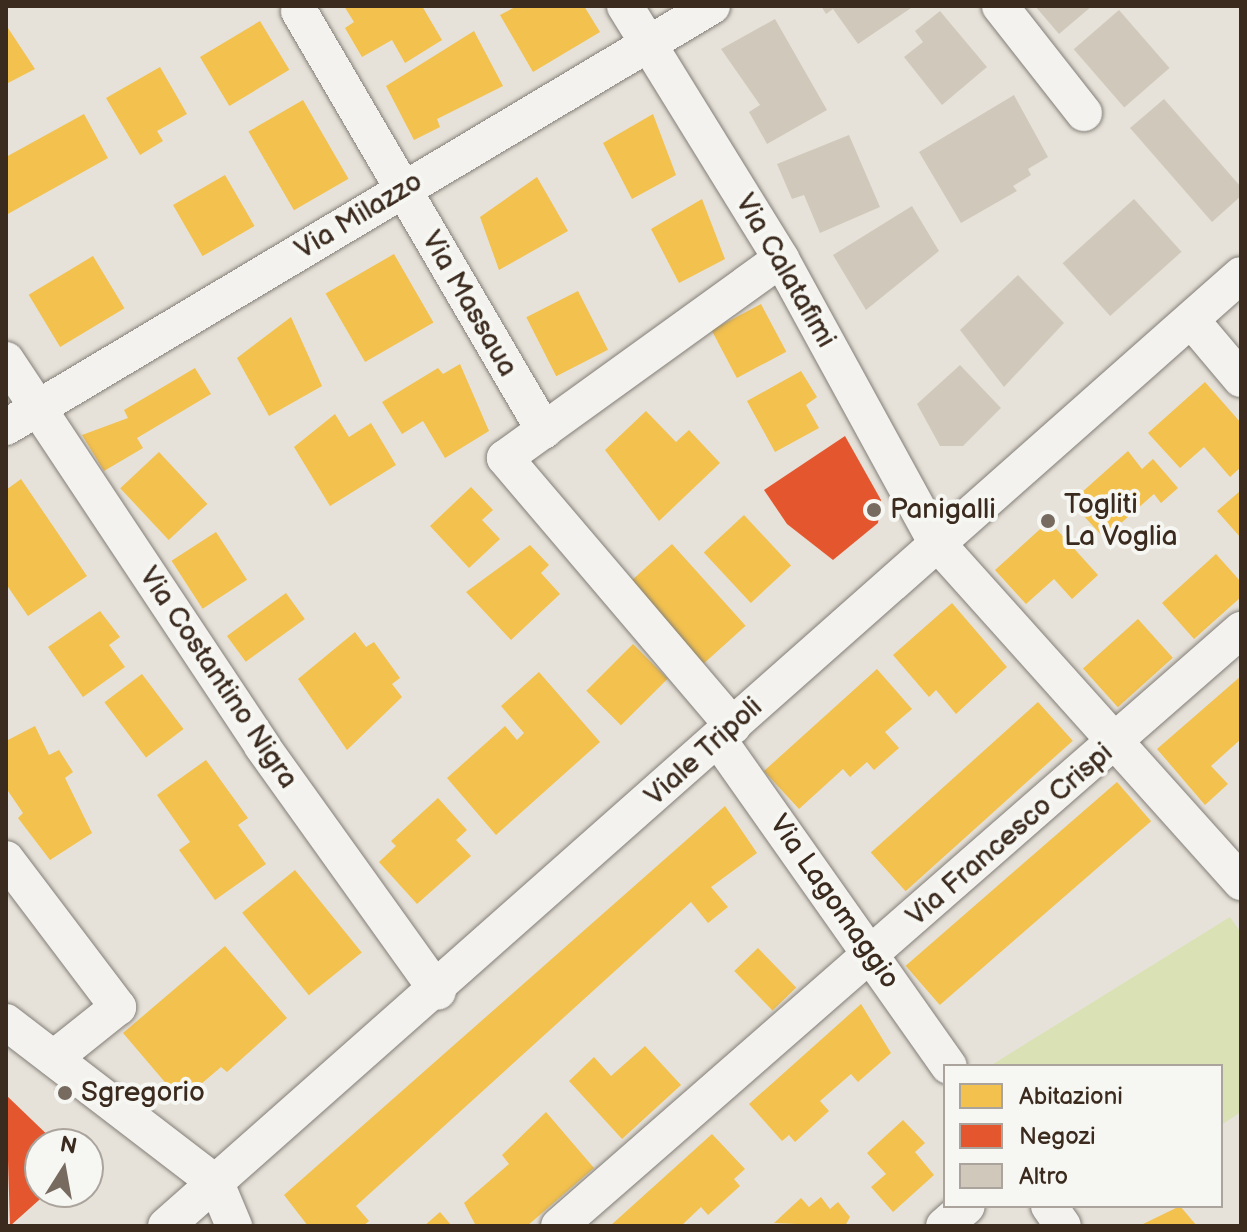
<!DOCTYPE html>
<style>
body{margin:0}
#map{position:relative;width:1247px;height:1232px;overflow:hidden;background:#e6e2d9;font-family:"Balsamiq Sans",sans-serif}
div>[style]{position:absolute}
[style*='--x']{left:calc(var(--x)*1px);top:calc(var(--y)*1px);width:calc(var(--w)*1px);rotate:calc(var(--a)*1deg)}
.green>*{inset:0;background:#dae1b4}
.homes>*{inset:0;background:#f2c14e;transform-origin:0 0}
.shops>*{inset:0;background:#e4572e}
.building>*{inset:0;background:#d0c9bb;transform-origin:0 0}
.roads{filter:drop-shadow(0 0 2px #837e77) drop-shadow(0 0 2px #837e77)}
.minor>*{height:36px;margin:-18px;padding:0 18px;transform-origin:18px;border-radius:18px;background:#f3f2ef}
.dots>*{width:22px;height:22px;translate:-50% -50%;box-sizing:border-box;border:4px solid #f6f6f2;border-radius:50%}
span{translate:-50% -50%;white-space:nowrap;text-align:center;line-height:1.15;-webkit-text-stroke:8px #f6f6f2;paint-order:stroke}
.street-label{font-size:28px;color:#3b2a1e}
.poi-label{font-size:28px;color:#3b2a1e}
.left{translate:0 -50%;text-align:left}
.frame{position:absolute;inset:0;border:8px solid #3b2a1e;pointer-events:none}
.legend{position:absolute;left:943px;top:1064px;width:280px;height:144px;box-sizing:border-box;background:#f6f6f2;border:2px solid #aba49d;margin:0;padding:10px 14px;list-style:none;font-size:24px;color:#3b2a1e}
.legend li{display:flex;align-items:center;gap:16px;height:40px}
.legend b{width:40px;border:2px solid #aba49d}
.north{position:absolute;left:24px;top:1128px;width:80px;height:80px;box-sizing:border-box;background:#f6f6f2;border:2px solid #aba49d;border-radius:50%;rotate:11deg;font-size:22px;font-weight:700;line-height:32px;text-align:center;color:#3b2a1e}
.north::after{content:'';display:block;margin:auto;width:28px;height:36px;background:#776a5f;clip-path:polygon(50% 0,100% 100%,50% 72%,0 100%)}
</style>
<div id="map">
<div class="green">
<i style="clip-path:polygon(1230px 917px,1241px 933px,1241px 1112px,1221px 1125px,1221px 1066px,990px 1066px)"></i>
</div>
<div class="homes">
<i style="clip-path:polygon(344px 6px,422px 6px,442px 40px,405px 63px,392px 40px,362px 57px,345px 28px,354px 22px)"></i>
<i style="clip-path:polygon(517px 6px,584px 6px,600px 32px,533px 72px,500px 15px)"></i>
<i style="left:260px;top:21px;width:57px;height:70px;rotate:59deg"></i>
<i style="clip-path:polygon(6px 25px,35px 69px,6px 84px)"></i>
<i style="clip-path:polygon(474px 31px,503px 86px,437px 119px,440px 127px,414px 140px,386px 86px)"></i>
<i style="clip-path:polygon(160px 67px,187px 114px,157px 131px,163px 141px,140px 155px,106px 98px)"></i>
<i style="left:303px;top:100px;width:91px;height:63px;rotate:60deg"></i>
<i style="clip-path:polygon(84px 114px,108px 158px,6px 215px,6px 157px)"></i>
<i style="clip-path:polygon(653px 114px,676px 175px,632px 199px,603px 143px)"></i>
<i style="left:225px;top:175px;width:59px;height:60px;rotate:60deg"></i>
<i style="clip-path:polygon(537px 177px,568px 231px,499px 270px,480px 217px)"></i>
<i style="clip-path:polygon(702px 199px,725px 259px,679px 283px,651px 229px)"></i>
<i style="left:394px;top:254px;width:79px;height:79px;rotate:60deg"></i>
<i style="left:93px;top:256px;width:61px;height:75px;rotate:59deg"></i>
<i style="left:578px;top:291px;width:66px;height:58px;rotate:63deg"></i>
<i style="left:761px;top:304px;width:54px;height:56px;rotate:62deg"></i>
<i style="clip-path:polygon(291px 317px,322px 386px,269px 416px,237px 358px)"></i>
<i style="clip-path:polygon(460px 364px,489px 431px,445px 458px,423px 421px,402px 434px,382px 402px,438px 368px,443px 374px)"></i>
<i style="clip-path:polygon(195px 368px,211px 394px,137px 438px,143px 448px,104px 471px,82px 435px,128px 418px,124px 410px)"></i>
<i style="clip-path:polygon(801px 371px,817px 397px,806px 405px,819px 428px,775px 452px,747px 401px)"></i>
<i style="clip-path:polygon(1205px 382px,1241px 423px,1241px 467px,1230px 477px,1204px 447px,1180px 468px,1148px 433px)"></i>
<i style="clip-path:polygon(646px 411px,676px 442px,689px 430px,720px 463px,659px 521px,605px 450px)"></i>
<i style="clip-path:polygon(335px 414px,349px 437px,371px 423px,396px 465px,330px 506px,294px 447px)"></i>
<i style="clip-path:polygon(1128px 451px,1142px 469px,1153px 459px,1178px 488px,1161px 503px,1154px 494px,1104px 538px,1071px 502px)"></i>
<i style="left:159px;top:452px;width:71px;height:53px;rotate:47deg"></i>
<i style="clip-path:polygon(21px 479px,87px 576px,28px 616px,6px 584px,6px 490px)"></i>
<i style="clip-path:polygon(471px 487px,493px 510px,482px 520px,500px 539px,469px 568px,430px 526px)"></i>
<i style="clip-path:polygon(1239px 492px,1241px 495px,1241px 538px,1217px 511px)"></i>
<i style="left:744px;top:515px;width:69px;height:55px;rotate:47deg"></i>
<i style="clip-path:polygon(1049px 521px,1098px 575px,1072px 599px,1054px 579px,1026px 604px,995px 570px)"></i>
<i style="left:216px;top:532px;width:57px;height:53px;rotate:57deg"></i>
<i style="left:672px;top:544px;width:110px;height:57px;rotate:48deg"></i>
<i style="clip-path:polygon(530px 545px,549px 565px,541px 573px,560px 594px,511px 640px,466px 592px)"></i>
<i style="clip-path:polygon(1216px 554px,1241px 582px,1241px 597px,1194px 639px,1162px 603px)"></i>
<i style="left:286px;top:593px;width:32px;height:73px;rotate:54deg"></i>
<i style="clip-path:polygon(952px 603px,1007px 667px,956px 714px,936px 690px,929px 697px,893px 655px)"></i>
<i style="clip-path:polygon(100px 611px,120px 637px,109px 645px,125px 667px,83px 697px,48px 647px)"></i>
<i style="left:1138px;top:619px;width:52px;height:74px;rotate:48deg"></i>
<i style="clip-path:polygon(355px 632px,366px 647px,374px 642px,400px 678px,392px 684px,402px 697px,347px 750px,298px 679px)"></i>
<i style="left:633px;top:644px;width:49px;height:66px;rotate:45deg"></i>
<i style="clip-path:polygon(877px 669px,912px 709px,885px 732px,899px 748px,874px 770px,867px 762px,850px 777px,843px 769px,799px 809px,764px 771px)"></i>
<i style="clip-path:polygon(539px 672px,600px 742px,496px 835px,447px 778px,505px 726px,517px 740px,524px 733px,501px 706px)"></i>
<i style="left:142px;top:674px;width:69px;height:47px;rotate:53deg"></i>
<i style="clip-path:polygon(1241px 676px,1241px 739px,1211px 766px,1228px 784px,1205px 805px,1157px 749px)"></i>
<i style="left:1038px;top:702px;width:52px;height:225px;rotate:48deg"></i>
<i style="clip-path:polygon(35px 726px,49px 755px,59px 750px,73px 772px,65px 778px,92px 833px,50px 860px,18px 818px,23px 813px,6px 788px,6px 741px)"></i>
<i style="clip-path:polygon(206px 760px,248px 818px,238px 825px,266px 864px,215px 900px,179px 850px,190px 842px,157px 795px)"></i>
<i style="left:1117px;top:782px;width:52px;height:280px;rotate:49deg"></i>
<i style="clip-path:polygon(438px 798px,467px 830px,456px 840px,471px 856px,417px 904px,379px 862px,396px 846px,391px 841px)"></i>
<i style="clip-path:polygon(725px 806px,757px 853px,711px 887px,728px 907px,708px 923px,691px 902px,356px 1206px,369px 1221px,363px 1226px,308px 1226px,284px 1195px)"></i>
<i style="left:295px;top:870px;width:106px;height:68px;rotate:51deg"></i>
<i style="clip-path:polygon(225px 946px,287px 1018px,227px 1072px,221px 1067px,181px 1101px,123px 1033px)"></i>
<i style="left:758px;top:948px;width:55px;height:33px;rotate:46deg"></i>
<i style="clip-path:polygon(861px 1004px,891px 1053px,858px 1082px,851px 1074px,820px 1101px,829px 1111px,795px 1142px,789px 1135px,782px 1141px,749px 1104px)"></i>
<i style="clip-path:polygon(645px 1046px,681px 1085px,622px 1139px,569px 1081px,594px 1057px,611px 1076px)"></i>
<i style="clip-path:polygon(546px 1112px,594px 1168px,527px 1226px,476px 1226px,464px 1203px,509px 1164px,502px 1155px)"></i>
<i style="clip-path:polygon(903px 1120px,925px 1143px,915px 1152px,934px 1175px,893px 1212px,871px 1187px,886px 1174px,867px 1153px)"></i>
<i style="clip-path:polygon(712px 1134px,745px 1169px,734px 1179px,740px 1186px,708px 1215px,701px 1207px,681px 1226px,610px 1226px)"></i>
<i style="clip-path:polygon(821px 1197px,830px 1209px,838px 1202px,850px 1217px,845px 1226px,774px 1223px,801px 1198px,809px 1207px)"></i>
<i style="clip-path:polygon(1180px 1206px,1197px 1226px,1139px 1226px)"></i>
<i style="clip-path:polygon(440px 1212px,452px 1226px,424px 1226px)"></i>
</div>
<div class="shops">
<i style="clip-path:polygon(845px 436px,881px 500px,878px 523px,833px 560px,787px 524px,764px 490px)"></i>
<i style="clip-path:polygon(6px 1095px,57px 1144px,40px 1144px,40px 1192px,48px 1192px,10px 1226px)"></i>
</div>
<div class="building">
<i style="clip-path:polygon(821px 6px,914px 6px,858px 44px,833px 9px,826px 14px)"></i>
<i style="clip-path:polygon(1035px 6px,1092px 6px,1059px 34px)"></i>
<i style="left:1119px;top:10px;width:77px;height:60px;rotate:49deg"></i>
<i style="clip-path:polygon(940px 11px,987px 67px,942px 105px,904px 57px,923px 42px,915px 31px)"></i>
<i style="clip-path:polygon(775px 19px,827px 110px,767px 144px,749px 112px,760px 105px,721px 49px)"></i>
<i style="clip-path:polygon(1014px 95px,1048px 157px,1028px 169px,1031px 175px,1013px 186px,1017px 191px,961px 223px,919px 152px)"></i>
<i style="clip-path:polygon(1164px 99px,1241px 187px,1241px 196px,1212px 222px,1130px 128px)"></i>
<i style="clip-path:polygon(849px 135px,880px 207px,820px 233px,804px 195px,792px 199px,777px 164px)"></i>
<i style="left:1134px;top:199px;width:71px;height:96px;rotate:48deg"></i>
<i style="clip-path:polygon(912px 206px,939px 251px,866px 310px,833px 255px)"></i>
<i style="clip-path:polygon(1018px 275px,1064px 323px,1004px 387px,960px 330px)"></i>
<i style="clip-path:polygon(960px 365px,1001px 408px,963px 446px,940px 446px,917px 404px)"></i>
<i style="left:63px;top:1081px;width:20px;height:13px;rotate:49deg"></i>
</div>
<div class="roads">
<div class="minor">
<i style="--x:625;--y:6;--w:297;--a:58.3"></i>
<i style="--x:781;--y:259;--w:323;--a:61.3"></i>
<i style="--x:936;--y:542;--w:457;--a:48.1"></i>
<i style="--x:1000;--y:6;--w:136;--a:51.9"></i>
<i style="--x:299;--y:11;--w:486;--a:59.7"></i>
<i style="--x:1192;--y:321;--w:76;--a:49.8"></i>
<i style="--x:6;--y:360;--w:463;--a:56.4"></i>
<i style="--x:262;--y:746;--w:302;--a:54.4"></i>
<i style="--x:6;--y:427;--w:822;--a:-30.81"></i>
<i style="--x:733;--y:726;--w:352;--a:-130.4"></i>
<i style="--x:505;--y:458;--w:340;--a:-35.8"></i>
<i style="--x:718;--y:739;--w:400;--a:54.8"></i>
<i style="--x:6;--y:859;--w:186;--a:52.9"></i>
<i style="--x:118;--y:1007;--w:82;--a:141.4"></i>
<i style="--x:6;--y:1022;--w:265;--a:37.5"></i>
<i style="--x:216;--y:1183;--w:47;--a:67.3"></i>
<i style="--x:1049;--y:1206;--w:24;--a:55"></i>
<i style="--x:166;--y:1226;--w:1435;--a:-41.5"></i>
<i style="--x:559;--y:1226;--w:906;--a:-41.15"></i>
<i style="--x:944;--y:1226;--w:30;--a:-41"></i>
</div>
</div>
<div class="dots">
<i style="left:874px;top:510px;background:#776a5f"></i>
<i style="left:1048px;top:521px;background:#776a5f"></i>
<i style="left:65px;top:1093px;background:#776a5f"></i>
</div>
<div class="street-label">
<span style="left:359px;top:216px;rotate:-31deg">Via Milazzo</span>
<span style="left:785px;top:271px;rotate:60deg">Via Calatafimi</span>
<span style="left:469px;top:304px;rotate:60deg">Via Massaua</span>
<span style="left:218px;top:678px;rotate:56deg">Via Costantino Nigra</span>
<span style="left:704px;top:752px;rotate:-42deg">Viale Tripoli</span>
<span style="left:1010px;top:835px;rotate:-41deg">Via Francesco Crispi</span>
<span style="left:834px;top:902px;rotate:55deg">Via Lagomaggio</span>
</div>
<div class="poi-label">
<span class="left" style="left:1064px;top:521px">Togliti<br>La Voglia</span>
<span class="left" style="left:890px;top:510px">Panigalli</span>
<span class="left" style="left:81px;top:1093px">Sgregorio</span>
</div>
<div class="frame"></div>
<ul class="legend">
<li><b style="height:22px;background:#f2c14e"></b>Abitazioni</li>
<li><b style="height:22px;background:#e4572e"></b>Negozi</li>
<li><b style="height:22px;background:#d0c9bb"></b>Altro</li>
</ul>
<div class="north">N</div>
</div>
